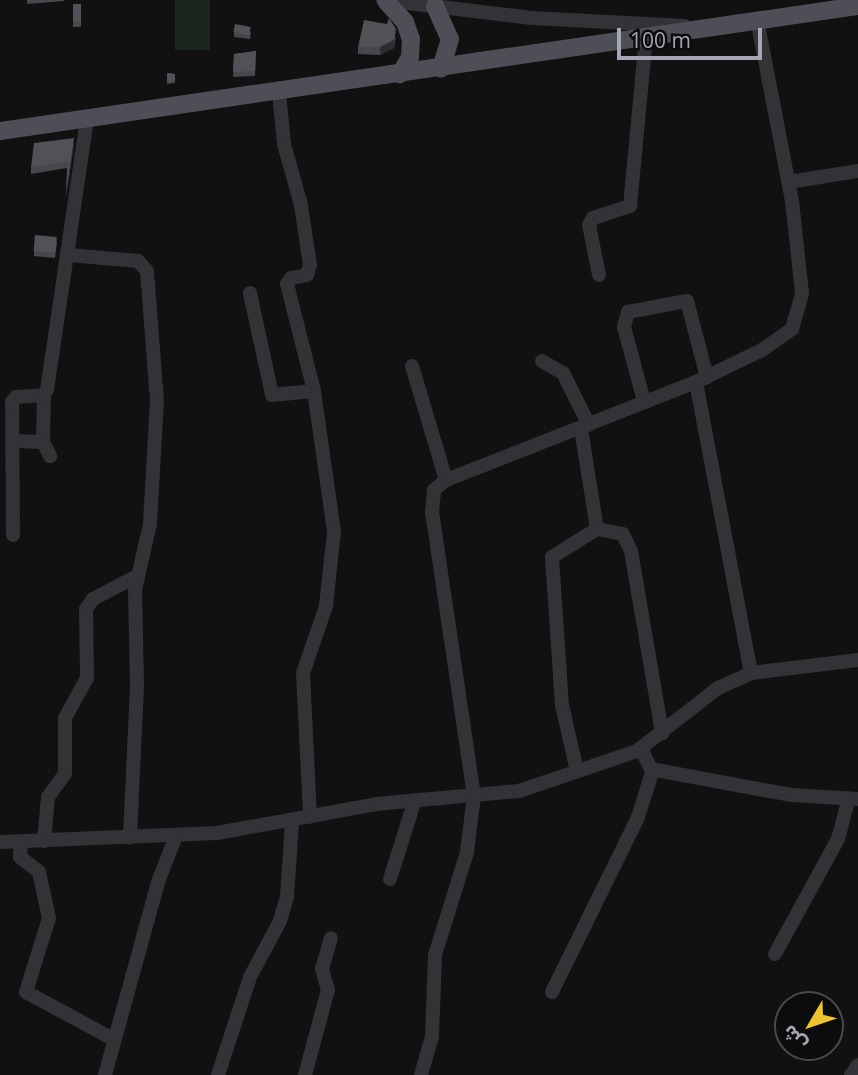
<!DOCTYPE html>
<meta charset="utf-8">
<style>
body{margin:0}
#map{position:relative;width:858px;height:1075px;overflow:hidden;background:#111112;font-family:"Open Sans","Noto Sans Arabic",sans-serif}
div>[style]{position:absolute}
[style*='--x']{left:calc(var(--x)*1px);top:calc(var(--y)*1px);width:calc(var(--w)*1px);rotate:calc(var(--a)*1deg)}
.green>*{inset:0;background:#1d251f;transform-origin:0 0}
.minor>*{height:14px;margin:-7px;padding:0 7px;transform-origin:7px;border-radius:7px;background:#323237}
.major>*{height:18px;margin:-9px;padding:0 9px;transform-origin:9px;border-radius:9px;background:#4e4f56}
.wall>*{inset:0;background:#47474d;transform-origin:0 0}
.shaded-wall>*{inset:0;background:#2d2d31}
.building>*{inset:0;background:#515158;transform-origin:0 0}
span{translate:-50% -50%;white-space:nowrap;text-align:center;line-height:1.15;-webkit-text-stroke:7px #0c0c0d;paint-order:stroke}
.north{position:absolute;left:774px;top:991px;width:70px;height:70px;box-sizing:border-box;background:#0c0c0d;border:2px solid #48494f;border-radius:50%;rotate:231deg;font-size:19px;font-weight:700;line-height:28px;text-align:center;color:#a2a5b3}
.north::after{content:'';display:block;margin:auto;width:24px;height:32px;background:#eec32d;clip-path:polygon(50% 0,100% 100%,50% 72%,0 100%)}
.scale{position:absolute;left:617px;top:28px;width:145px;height:32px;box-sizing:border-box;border:4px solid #a2a5b3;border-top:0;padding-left:9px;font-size:21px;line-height:24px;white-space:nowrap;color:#a2a5b3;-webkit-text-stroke:5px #0c0c0d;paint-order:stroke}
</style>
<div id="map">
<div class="green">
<i style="left:175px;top:0;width:35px;height:50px"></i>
</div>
<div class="minor">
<i style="--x:383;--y:0;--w:150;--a:6.9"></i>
<i style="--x:532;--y:18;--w:153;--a:3"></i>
<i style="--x:279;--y:92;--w:52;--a:84.5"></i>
<i style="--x:284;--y:144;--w:63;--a:74.4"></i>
<i style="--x:301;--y:205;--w:61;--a:81.5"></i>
<i style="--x:310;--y:265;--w:10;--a:107"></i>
<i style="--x:307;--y:275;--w:16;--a:169"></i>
<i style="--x:291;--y:278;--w:7;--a:124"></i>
<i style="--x:287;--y:284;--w:110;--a:75.8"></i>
<i style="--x:314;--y:391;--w:142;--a:81.9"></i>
<i style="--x:334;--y:532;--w:74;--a:96.2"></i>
<i style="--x:326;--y:606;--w:71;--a:108.9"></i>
<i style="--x:303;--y:673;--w:144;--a:87.2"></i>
<i style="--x:789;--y:182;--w:70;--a:-9.1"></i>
<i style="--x:68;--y:255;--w:70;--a:4.9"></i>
<i style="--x:138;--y:261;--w:13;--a:48"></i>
<i style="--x:147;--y:271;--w:130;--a:85.6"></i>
<i style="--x:157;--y:401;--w:123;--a:93.3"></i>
<i style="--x:150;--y:524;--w:68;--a:102.8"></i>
<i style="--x:135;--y:590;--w:97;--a:88.8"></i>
<i style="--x:137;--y:687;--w:151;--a:92.7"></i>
<i style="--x:599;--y:275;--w:51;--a:-101.3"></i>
<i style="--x:589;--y:225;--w:8;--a:-60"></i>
<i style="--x:593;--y:218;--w:39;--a:-18"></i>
<i style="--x:630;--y:206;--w:171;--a:-84.6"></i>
<i style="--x:250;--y:293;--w:104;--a:77.8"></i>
<i style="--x:272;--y:395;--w:42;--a:-5.4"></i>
<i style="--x:542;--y:361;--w:24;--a:30"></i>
<i style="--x:563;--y:373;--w:58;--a:63.4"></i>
<i style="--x:412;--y:366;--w:119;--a:73.4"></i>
<i style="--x:696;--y:382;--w:296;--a:79.3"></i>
<i style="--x:44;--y:394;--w:48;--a:91.2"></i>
<i style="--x:43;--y:442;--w:16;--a:63"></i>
<i style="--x:644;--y:401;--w:77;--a:-105.1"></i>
<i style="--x:624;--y:327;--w:16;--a:-75"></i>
<i style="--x:628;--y:312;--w:60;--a:-10.6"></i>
<i style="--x:687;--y:301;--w:79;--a:75.3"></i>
<i style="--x:581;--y:429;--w:101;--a:80.9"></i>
<i style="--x:597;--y:529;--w:26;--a:11"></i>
<i style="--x:623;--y:534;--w:19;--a:65"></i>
<i style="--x:631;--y:551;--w:185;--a:80.3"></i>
<i style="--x:13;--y:441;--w:30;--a:2"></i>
<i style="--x:13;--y:535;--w:133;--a:-90.4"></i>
<i style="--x:12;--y:402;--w:6;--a:-51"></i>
<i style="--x:16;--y:397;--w:27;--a:-4"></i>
<i style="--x:43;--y:395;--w:6;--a:-51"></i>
<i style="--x:47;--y:390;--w:273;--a:-81.6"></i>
<i style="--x:641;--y:748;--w:21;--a:65"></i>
<i style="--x:650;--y:767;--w:7;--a:27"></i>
<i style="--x:656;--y:770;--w:137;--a:10.5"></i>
<i style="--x:791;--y:795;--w:67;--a:3.4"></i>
<i style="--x:577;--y:771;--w:68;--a:-102.8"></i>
<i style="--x:562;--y:705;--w:148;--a:-93.9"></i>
<i style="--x:552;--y:557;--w:53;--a:-31.9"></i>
<i style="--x:44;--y:841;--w:44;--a:-84.8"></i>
<i style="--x:48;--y:797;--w:29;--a:-54"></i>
<i style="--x:65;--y:774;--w:56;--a:-90"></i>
<i style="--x:65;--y:718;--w:46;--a:-61.2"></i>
<i style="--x:87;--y:678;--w:69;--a:-90.8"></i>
<i style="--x:86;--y:609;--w:12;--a:-55"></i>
<i style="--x:93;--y:599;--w:50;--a:-27.6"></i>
<i style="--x:0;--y:842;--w:217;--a:-2.4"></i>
<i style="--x:217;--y:833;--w:162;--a:-10.3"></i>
<i style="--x:376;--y:804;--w:144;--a:-5.2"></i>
<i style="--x:519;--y:791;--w:125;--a:-18.7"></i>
<i style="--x:637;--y:751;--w:103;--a:-37.9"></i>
<i style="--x:718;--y:688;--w:36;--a:-24"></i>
<i style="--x:751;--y:673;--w:108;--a:-6.9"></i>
<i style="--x:21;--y:842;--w:15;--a:94"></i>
<i style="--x:20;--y:857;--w:24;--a:38"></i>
<i style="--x:39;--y:872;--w:47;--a:77.7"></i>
<i style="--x:49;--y:918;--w:77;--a:107.3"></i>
<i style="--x:26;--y:992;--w:99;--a:28.4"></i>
<i style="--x:390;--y:879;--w:80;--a:-72.5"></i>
<i style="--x:775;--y:954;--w:131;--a:-61.3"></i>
<i style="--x:838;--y:839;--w:42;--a:-75"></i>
<i style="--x:552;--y:992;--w:195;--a:-63.8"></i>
<i style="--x:638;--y:817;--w:50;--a:-72.6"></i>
<i style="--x:105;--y:1075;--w:200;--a:-74.6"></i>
<i style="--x:158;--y:882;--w:49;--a:-68.6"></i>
<i style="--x:218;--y:1075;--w:103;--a:-71.9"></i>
<i style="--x:250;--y:977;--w:64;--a:-61.8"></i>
<i style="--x:280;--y:921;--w:25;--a:-74"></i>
<i style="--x:287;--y:897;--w:76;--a:-86.2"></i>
<i style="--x:305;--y:1075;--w:88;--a:-74.9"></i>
<i style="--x:328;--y:990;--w:22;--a:-106"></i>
<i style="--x:322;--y:969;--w:32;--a:-74"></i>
<i style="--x:421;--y:1075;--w:40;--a:-74"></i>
<i style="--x:432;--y:1037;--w:82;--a:-87.9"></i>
<i style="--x:435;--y:955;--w:108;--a:-72.7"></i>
<i style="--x:467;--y:852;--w:56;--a:-82.9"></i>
<i style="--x:474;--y:796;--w:286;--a:-98.4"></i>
<i style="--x:432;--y:513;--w:23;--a:-85"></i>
<i style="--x:434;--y:490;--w:16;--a:-40"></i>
<i style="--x:446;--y:480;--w:269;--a:-21.4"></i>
<i style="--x:696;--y:382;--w:73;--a:-25.9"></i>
<i style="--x:762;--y:350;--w:37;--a:-35"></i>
<i style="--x:792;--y:329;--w:37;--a:-74"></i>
<i style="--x:802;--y:293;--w:93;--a:-96.2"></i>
<i style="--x:792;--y:201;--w:184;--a:-100.9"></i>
<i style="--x:851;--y:1075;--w:12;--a:-55"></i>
</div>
<div class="major">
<i style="--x:386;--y:1;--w:28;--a:48"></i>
<i style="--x:405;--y:22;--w:18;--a:71"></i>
<i style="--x:411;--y:39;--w:18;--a:93"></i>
<i style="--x:410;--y:57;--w:20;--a:120"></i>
<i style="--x:435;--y:6;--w:36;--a:66"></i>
<i style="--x:450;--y:39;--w:31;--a:107"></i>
<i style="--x:0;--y:131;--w:867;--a:-8.29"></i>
</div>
<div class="wall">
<i style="clip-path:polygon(27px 0,64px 0,64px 1px,27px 4px)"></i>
<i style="left:73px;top:4px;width:8px;height:23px"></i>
<i style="clip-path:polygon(234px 32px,251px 32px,250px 39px,234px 37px)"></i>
<i style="clip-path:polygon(396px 37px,394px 48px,380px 55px,358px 54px,358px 47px)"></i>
<i style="clip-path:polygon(256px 51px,255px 76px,233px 77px,234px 54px)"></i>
<i style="clip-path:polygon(167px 73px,175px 74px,175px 83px,167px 84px)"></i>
<i style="clip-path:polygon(74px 144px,66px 197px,67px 168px,31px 174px,31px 167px)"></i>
<i style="clip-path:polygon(57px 242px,55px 258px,34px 256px,34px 251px)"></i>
</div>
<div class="shaded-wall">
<i style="clip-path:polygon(396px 29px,394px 48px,380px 55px,380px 47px)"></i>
<i style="clip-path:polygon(74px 138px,74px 144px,66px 197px,66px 191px)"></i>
</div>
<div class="building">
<i style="left:73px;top:4px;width:8px;height:18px"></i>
<i style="clip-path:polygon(389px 18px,396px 29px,394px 40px,380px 47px,358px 47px,364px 20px,387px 24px)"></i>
<i style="left:235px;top:24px;width:16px;height:8px;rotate:11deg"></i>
<i style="clip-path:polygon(256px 51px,255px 71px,233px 72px,234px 54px)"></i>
<i style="clip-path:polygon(167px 73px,175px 74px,175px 81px,167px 82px)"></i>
<i style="clip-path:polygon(74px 138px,66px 191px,68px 161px,31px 167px,34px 143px)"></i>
<i style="left:35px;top:235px;width:22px;height:16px;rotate:5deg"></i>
</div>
<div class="north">ش</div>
<div class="scale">100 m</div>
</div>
